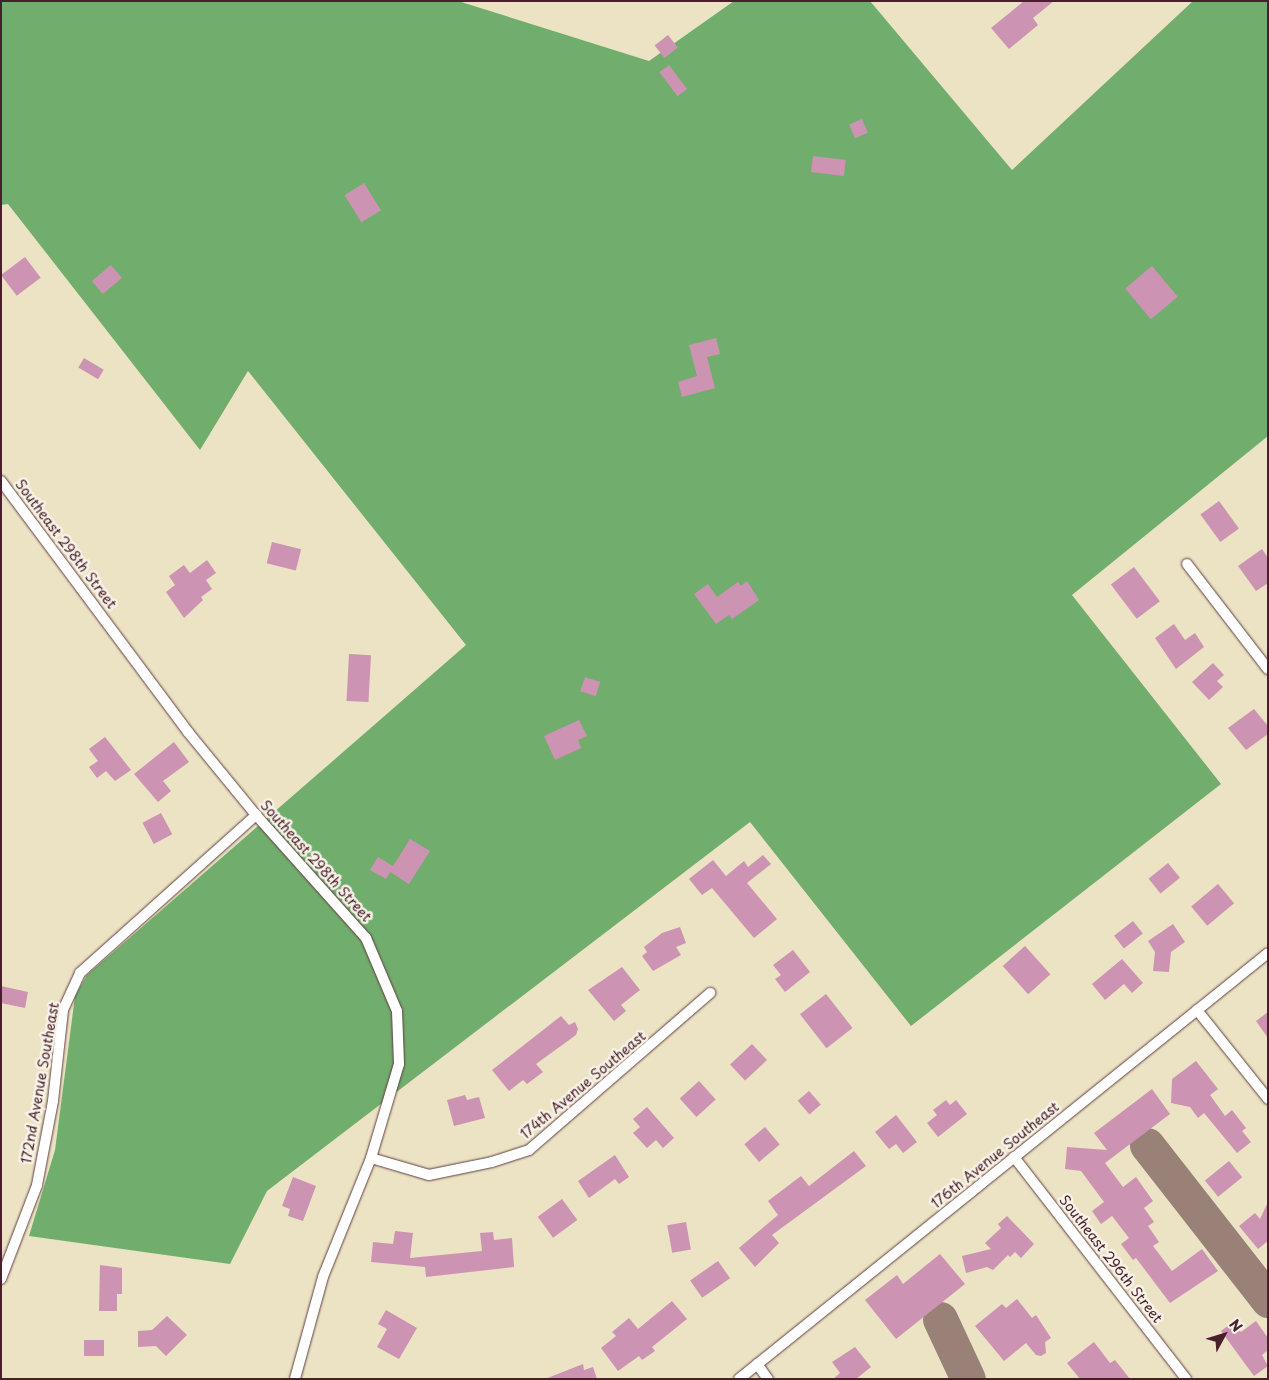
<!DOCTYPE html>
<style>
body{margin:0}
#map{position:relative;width:1269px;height:1380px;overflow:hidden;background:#ebe3c3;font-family:"Playpen Sans",sans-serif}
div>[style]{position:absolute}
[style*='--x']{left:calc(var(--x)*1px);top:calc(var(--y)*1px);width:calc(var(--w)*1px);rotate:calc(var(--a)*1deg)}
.forest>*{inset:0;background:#71ae6e}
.taxiway>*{height:35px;margin:-17.5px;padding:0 17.5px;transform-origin:17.5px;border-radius:17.5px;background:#9a8177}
.building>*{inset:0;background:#cd93b3;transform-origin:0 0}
.roads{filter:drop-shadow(0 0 1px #623c42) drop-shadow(0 0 1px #623c42)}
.minor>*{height:10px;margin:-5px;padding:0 5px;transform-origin:5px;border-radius:5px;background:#fff}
span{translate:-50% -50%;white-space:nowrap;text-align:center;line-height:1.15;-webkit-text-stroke:5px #f7f3e8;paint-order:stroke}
.street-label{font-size:14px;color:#4a1f2b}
.frame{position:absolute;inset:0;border:2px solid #4a1f2b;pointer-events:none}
.north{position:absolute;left:1199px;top:1310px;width:50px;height:50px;-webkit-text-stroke:4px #f7f3e8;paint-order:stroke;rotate:51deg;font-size:14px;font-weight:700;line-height:20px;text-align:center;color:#4a1f2b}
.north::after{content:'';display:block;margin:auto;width:18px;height:22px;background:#4a1f2b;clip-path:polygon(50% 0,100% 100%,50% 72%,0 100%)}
</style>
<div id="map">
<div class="forest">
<i style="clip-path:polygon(1px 1px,458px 1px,649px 61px,734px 1px,870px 1px,1012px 170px,1193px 1px,1268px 1px,1268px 436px,1072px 595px,1221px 784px,911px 1026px,750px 822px,267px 1191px,230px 1264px,29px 1236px,55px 1150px,75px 996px,87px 975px,466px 645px,248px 371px,200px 450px,8px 204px,1px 205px)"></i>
</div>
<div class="taxiway">
<i style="--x:1147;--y:1145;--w:197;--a:52"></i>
<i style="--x:940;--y:1319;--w:66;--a:65"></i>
</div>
<div class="building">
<i style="clip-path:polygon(1024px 1px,1054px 1px,1033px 18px,1038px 25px,1009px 49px,991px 28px)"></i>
<i style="left:668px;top:35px;width:16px;height:17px;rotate:52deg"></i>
<i style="left:669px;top:65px;width:30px;height:12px;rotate:53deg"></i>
<i style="left:862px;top:119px;width:15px;height:14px;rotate:67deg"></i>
<i style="left:813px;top:156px;width:33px;height:16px;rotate:7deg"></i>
<i style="left:364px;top:183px;width:32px;height:23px;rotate:58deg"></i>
<i style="left:25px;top:257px;width:26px;height:30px;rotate:53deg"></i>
<i style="left:111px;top:265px;width:17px;height:25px;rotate:50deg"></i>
<i style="left:1152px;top:266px;width:40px;height:35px;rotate:50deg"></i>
<i style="clip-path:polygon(716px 338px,720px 354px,707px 357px,715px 388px,682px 397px,678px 382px,697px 376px,689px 345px)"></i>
<i style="left:84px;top:358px;width:23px;height:11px;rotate:31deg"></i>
<i style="left:1219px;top:501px;width:34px;height:23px;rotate:54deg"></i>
<i style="left:272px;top:542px;width:30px;height:22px;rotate:14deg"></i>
<i style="clip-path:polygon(1262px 549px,1268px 558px,1268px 583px,1256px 591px,1238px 566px)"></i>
<i style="clip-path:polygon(207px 560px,216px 573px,206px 580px,212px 589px,201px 597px,203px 600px,184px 618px,166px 592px,175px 585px,169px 576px,184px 565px,190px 573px)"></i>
<i style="left:1134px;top:567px;width:43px;height:29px;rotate:53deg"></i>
<i style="clip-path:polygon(747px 581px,759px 600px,732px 619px,729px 615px,716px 624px,694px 594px,708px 584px,717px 597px,738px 582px,741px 586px)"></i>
<i style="clip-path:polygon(1174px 624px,1185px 640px,1195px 633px,1204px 647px,1176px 669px,1155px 638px)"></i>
<i style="left:349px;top:654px;width:22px;height:47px;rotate:3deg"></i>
<i style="clip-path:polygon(1213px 663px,1224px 675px,1217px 681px,1223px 687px,1209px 700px,1192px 682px)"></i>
<i style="left:585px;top:677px;width:16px;height:15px;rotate:18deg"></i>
<i style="clip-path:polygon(1254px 709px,1268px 726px,1268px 734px,1246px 750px,1228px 728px)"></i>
<i style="clip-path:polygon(579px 720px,587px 736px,578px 740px,581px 748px,555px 760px,544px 736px)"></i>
<i style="clip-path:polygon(105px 737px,131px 770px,115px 781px,106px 771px,97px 778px,89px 767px,98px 761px,89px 749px)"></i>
<i style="clip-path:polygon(174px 742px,189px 762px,163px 781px,171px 791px,158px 802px,134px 774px)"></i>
<i style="left:161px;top:813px;width:24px;height:21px;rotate:62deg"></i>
<i style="clip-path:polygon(410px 839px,430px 851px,409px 884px,390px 872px,386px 879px,370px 870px,378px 857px,393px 866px)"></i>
<i style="clip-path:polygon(763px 855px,771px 864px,747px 883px,777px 919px,754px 938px,712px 888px,702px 895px,689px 879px,713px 860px,726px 876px,744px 861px,748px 867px)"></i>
<i style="left:1168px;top:863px;width:19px;height:25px;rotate:51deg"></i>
<i style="left:1218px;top:884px;width:25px;height:35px;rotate:50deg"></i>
<i style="left:1133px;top:921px;width:16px;height:24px;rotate:52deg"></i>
<i style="clip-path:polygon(1173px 924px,1185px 942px,1171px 952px,1169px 972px,1153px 971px,1155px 952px,1148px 941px)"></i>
<i style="clip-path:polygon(680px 927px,686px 943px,676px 947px,681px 955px,653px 971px,642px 956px,647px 952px,644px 947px,662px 933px)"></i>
<i style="left:1025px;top:946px;width:38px;height:30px;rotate:48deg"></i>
<i style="clip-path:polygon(793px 950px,810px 972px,785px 992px,775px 979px,781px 975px,773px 965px)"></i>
<i style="clip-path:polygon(1122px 959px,1143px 983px,1132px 993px,1124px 984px,1105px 1000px,1092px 984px)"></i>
<i style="clip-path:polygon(622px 967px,640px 990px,621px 1005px,626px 1011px,614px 1021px,588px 990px)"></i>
<i style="clip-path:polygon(1px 986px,28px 992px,25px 1008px,1px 1003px)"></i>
<i style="left:826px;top:994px;width:43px;height:33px;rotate:52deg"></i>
<i style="clip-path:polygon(1268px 1012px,1268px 1038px,1256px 1021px)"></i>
<i style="clip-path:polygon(561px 1016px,569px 1025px,575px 1022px,578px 1029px,576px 1035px,536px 1064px,543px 1072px,527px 1084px,523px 1080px,509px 1091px,492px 1070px)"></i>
<i style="left:752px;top:1044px;width:22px;height:30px;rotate:47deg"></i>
<i style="clip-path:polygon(1196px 1061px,1218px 1089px,1210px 1095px,1225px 1116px,1232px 1110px,1246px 1128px,1242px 1131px,1251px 1142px,1237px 1153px,1204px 1113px,1198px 1118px,1190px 1107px,1171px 1103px,1172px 1079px)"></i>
<i style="left:699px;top:1081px;width:25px;height:26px;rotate:48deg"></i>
<i style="clip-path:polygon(1152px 1089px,1170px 1114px,1105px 1163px,1123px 1187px,1136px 1177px,1153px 1201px,1144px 1208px,1154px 1222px,1148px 1226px,1159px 1242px,1153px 1246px,1172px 1271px,1202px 1249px,1218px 1271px,1170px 1303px,1136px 1258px,1133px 1260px,1121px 1244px,1129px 1238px,1112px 1216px,1101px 1224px,1092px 1211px,1104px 1202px,1081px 1171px,1065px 1169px,1067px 1147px,1107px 1150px,1094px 1133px)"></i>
<i style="left:809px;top:1091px;width:18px;height:15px;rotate:49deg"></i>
<i style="clip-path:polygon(465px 1095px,467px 1100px,479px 1097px,485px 1118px,454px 1126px,447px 1100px)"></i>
<i style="clip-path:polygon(946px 1100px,950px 1105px,956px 1100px,967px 1114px,938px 1137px,927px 1123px,937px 1115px,933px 1110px)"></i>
<i style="clip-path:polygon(647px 1107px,674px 1138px,663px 1148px,656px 1140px,647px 1148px,633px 1133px,640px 1127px,633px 1119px)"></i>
<i style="clip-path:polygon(896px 1115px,917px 1142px,903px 1153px,896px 1144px,889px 1149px,875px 1132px)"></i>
<i style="left:765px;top:1127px;width:23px;height:27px;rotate:50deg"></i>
<i style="clip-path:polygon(854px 1151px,866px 1166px,772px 1235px,779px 1243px,755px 1267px,739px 1248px,778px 1215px,768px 1201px,801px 1176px,809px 1186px)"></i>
<i style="clip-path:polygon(615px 1155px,629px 1177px,619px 1184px,615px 1179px,589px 1198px,578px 1181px)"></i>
<i style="left:1229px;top:1161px;width:21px;height:31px;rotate:51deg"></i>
<i style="clip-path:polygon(293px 1177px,316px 1186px,303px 1221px,288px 1216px,290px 1209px,282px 1206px)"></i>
<i style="left:562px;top:1199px;width:26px;height:30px;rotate:54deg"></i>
<i style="clip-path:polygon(1268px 1202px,1268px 1241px,1258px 1249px,1239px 1226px,1255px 1213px,1260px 1219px)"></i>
<i style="clip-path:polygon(1007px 1216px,1034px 1244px,1021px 1258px,1015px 1252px,1010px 1257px,1008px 1255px,993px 1270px,987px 1267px,966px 1273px,962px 1256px,991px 1249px,985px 1243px,1001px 1228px,998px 1224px)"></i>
<i style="left:686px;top:1222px;width:28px;height:19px;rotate:80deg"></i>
<i style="clip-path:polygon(395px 1231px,413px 1233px,410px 1258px,482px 1251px,480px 1233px,493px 1232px,494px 1240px,512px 1238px,514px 1267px,426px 1277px,425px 1267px,371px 1262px,373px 1242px,393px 1244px)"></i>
<i style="clip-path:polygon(940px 1254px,965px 1284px,896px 1339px,865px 1300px,897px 1275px,903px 1284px)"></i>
<i style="left:718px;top:1261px;width:21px;height:34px;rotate:55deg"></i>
<i style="clip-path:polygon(100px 1265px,122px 1268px,122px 1294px,117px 1294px,117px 1311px,99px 1311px)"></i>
<i style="clip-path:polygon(1017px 1299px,1032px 1318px,1036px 1315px,1051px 1338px,1045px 1342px,1046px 1353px,1041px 1356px,1036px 1355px,1026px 1343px,1004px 1361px,975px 1326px,1002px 1304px,1006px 1308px)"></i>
<i style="clip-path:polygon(672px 1301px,687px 1319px,652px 1347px,655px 1351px,642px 1360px,639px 1356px,618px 1371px,601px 1348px,616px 1336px,612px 1332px,629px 1318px,638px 1329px)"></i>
<i style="clip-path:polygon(386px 1310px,417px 1328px,399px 1359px,377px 1347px,387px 1329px,378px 1324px)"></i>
<i style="clip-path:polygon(167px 1316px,187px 1335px,166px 1356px,156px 1346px,138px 1347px,138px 1331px,152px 1330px)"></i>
<i style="clip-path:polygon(1256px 1321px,1268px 1338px,1268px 1350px,1262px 1355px,1268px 1366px,1254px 1376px,1221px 1331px,1233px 1322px,1241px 1332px)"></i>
<i style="left:84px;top:1340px;width:20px;height:16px"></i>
<i style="clip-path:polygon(1094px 1342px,1110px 1363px,1115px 1360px,1130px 1379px,1080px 1379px,1067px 1363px)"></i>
<i style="clip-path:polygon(855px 1347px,871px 1367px,856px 1379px,833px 1379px,840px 1373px,832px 1362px)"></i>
<i style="clip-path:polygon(583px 1364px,584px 1370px,593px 1367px,597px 1379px,545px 1379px)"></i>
</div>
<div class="roads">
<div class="minor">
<i style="--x:1;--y:481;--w:313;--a:53.3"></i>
<i style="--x:188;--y:732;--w:107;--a:50.7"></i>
<i style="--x:256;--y:815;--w:165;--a:48.2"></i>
<i style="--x:366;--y:938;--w:79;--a:67"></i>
<i style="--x:397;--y:1011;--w:53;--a:87.8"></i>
<i style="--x:399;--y:1064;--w:98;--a:106.6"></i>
<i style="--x:371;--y:1158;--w:128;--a:112"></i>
<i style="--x:323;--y:1277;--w:106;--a:105.4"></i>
<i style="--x:1187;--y:564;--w:133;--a:52.4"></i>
<i style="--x:1197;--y:1010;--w:114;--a:51.4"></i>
<i style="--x:1014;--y:1157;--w:281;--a:52.2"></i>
<i style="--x:371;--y:1158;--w:60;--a:16.3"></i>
<i style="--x:429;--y:1175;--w:64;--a:-11.7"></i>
<i style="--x:492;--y:1162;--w:39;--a:-18"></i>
<i style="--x:529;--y:1150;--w:240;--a:-40.9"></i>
<i style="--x:1;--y:1279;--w:101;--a:-69"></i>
<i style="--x:37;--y:1185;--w:86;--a:-79.2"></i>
<i style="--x:53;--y:1101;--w:92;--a:-83.7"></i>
<i style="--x:63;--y:1010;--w:41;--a:-65.3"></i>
<i style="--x:80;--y:973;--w:237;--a:-41.9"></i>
<i style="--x:757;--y:1364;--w:19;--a:54"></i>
<i style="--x:739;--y:1379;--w:679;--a:-38.84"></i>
</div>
</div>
<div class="street-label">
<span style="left:66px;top:544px;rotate:53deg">Southeast 298th Street</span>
<span style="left:316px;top:861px;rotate:48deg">Southeast 298th Street</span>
<span style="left:40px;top:1083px;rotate:-80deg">172nd Avenue Southeast</span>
<span style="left:583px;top:1085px;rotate:-40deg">174th Avenue Southeast</span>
<span style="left:995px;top:1155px;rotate:-39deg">176th Avenue Southeast</span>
<span style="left:1111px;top:1259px;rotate:52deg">Southeast 296th Street</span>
</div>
<div class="frame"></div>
<div class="north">N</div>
</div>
